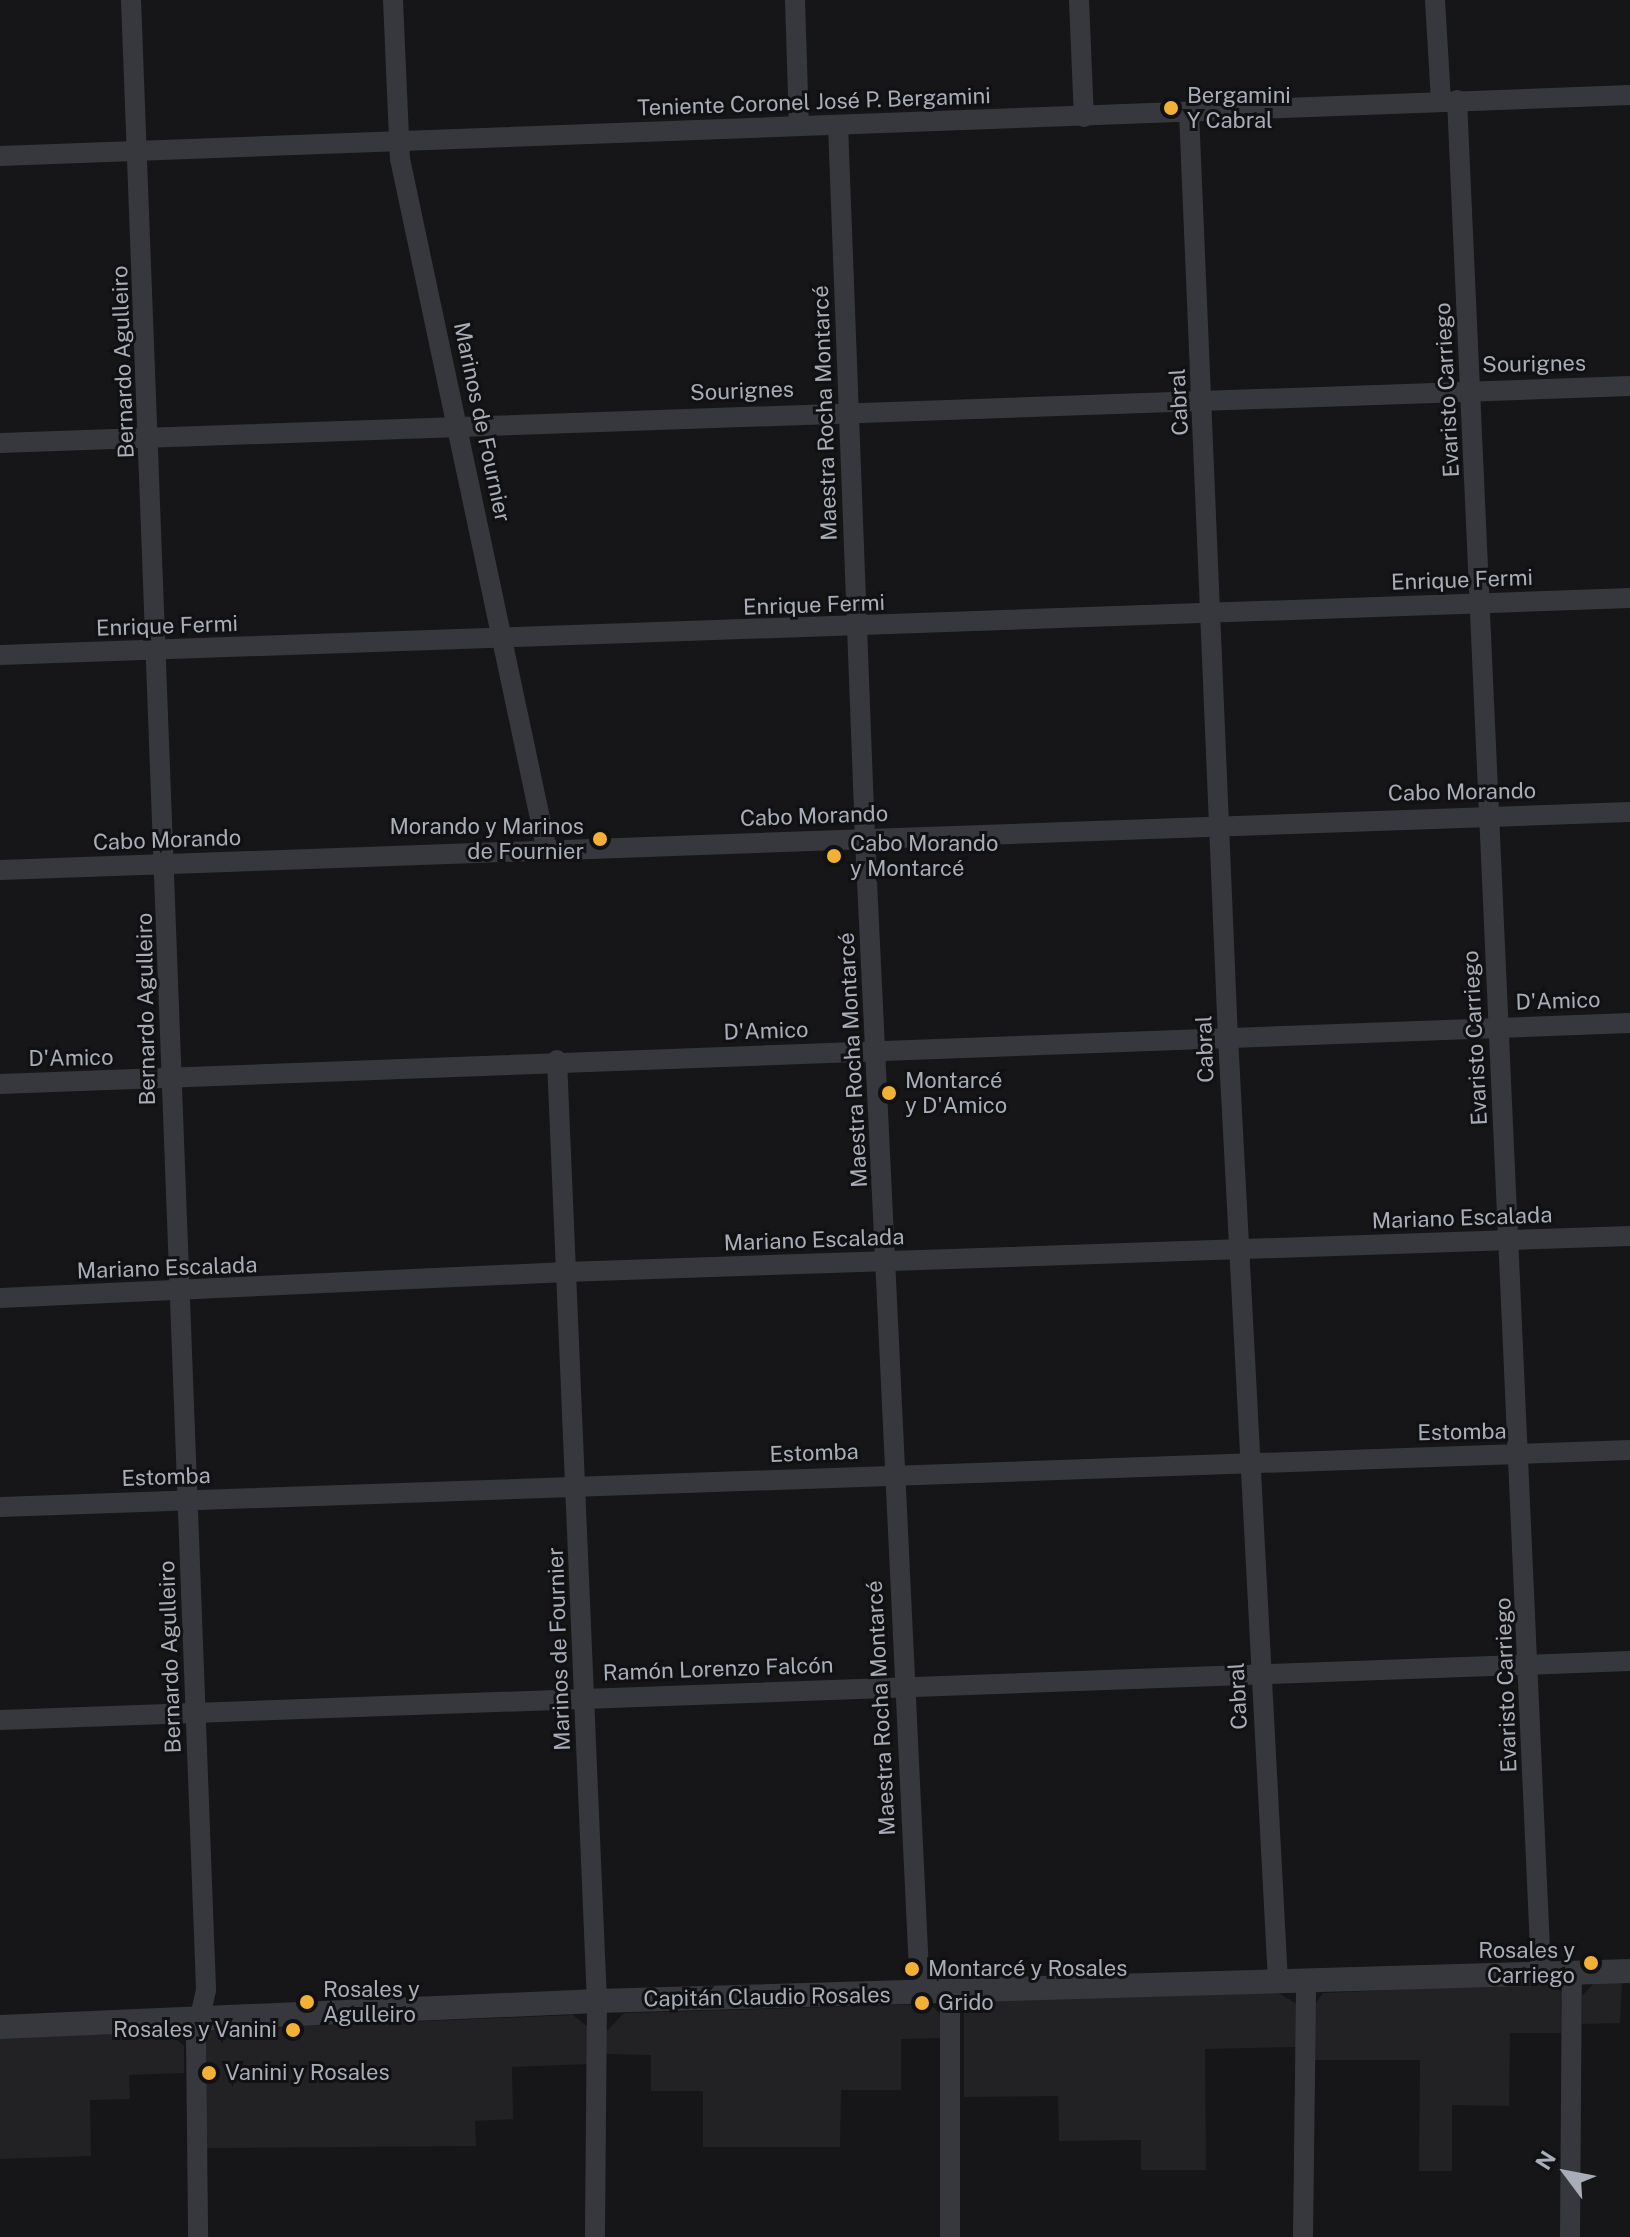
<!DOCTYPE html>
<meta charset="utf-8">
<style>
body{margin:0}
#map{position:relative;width:1630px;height:2237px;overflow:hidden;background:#161618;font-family:"Public Sans",sans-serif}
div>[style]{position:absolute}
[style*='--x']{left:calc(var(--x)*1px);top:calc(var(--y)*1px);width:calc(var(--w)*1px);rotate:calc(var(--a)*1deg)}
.built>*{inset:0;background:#222225}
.minor>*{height:20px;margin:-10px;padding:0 10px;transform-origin:10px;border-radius:10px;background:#37383d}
.tertiary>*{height:24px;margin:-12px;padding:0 12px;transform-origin:12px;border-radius:12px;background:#37383d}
.dots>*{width:22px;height:22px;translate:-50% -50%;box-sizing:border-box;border:4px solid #111113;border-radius:50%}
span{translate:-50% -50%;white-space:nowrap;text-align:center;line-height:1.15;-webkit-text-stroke:6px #111113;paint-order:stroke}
.poi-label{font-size:22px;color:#a8adb8}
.left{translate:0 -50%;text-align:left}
.right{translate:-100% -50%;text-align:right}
.street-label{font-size:22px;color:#a8adb8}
.north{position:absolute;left:1526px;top:2133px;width:80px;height:80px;-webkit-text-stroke:6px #111113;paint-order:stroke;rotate:302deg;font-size:22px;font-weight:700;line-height:32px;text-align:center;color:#a8adb8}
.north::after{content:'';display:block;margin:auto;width:28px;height:36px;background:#a8adb8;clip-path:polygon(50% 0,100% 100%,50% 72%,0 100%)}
</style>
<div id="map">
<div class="built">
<i style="clip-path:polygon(1595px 1982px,1622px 1982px,1620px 2023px,1582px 2024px,1582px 1996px)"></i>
<i style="clip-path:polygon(1549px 1983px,1562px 1992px,1561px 2033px,1510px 2033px,1509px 2106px,1452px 2105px,1452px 2171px,1419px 2171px,1420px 2060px,1313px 2060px,1314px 2006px,1323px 1993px)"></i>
<i style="clip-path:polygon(1278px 1993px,1297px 2004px,1297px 2047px,1205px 2049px,1206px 2170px,1141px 2170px,1141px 2140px,1059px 2141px,1058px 2096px,964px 2097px,964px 2013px,976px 2001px)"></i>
<i style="clip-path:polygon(930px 2004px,941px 2015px,941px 2038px,901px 2039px,901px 2090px,841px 2090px,840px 2147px,703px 2147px,703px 2091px,651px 2091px,651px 2055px,605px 2054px,605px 2033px,624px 2013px)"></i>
<i style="clip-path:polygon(573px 2015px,589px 2028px,590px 2064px,512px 2067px,513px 2119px,475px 2121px,476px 2146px,206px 2148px,205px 2036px,211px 2030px)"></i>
<i style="clip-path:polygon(168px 2032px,184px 2046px,184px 2073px,129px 2075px,130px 2099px,90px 2100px,91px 2156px,0 2159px,0 2038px)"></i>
</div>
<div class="minor">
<i style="--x:131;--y:0;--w:1991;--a:87.84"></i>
<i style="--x:206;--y:1990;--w:47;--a:102.3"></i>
<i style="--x:196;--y:2036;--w:201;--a:89.4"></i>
<i style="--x:393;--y:0;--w:159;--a:87.5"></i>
<i style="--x:400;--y:159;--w:707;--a:78.01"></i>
<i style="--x:795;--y:0;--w:125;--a:88.2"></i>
<i style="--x:1079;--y:0;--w:117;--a:87.6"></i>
<i style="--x:1435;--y:0;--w:100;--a:86.6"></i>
<i style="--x:1457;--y:100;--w:1875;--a:87.43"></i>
<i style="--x:1189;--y:112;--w:926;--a:87.59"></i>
<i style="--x:1228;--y:1037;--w:947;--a:86.97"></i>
<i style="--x:838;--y:125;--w:715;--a:87.83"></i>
<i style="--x:865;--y:839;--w:1156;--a:87.27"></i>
<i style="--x:0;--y:156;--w:1631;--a:-2.14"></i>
<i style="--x:0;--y:443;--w:1631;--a:-2"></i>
<i style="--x:0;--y:655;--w:1631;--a:-2"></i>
<i style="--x:0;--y:870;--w:1631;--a:-2.04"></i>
<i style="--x:557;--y:1060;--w:942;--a:87.57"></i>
<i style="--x:597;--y:2001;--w:236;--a:90.5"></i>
<i style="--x:0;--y:1084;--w:1631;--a:-2.14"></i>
<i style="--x:0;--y:1298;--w:567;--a:-2.63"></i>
<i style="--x:566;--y:1272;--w:1065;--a:-1.94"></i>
<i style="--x:0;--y:1507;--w:1631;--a:-2"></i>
<i style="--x:0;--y:1720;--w:1631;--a:-2.07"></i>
<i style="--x:950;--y:1994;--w:243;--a:90"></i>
<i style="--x:1303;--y:2237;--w:254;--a:-89.3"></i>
<i style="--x:1570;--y:2237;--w:264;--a:-89.6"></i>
</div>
<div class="tertiary">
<i style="--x:0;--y:2027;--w:598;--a:-2.49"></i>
<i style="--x:597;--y:2001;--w:1033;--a:-1.66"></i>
</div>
<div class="dots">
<i style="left:1171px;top:108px;background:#f2b134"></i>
<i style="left:600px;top:839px;background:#f2b134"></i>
<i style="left:834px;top:856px;background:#f2b134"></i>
<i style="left:889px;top:1093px;background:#f2b134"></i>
<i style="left:1591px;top:1963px;background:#f2b134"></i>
<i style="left:912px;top:1969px;background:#f2b134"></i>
<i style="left:307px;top:2002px;background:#f2b134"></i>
<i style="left:922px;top:2003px;background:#f2b134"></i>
<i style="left:293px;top:2030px;background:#f2b134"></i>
<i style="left:209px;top:2073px;background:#f2b134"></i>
</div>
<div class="poi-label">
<span class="left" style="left:1187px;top:108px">Bergamini<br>Y Cabral</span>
<span class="right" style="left:584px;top:839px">Morando y Marinos<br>de Fournier</span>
<span class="left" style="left:850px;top:856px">Cabo Morando<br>y Montarcé</span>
<span class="left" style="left:905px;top:1093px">Montarcé<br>y D'Amico</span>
<span class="right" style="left:1575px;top:1963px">Rosales y<br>Carriego</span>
<span class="left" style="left:928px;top:1969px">Montarcé y Rosales</span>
<span class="left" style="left:323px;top:2002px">Rosales y<br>Agulleiro</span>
<span class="left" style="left:938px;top:2003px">Grido</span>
<span class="right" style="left:277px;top:2030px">Rosales y Vanini</span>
<span class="left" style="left:225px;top:2073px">Vanini y Rosales</span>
</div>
<div class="street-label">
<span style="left:814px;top:102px;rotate:-2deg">Teniente Coronel José P. Bergamini</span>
<span style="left:123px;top:362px;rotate:-92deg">Bernardo Agulleiro</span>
<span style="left:1534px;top:364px;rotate:-1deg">Sourignes</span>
<span style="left:1447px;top:390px;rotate:-93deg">Evaristo Carriego</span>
<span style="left:742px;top:391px;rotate:-2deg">Sourignes</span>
<span style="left:1179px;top:402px;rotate:-93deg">Cabral</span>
<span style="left:825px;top:413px;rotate:-92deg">Maestra Rocha Montarcé</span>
<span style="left:482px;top:422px;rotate:78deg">Marinos de Fournier</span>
<span style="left:1462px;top:580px;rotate:-2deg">Enrique Fermi</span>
<span style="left:814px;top:605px;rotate:-2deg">Enrique Fermi</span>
<span style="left:167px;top:626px;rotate:-2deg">Enrique Fermi</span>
<span style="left:1462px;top:792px;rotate:-1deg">Cabo Morando</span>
<span style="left:814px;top:816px;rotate:-2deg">Cabo Morando</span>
<span style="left:167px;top:840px;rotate:-2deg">Cabo Morando</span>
<span style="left:1558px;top:1001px;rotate:-2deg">D'Amico</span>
<span style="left:146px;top:1009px;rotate:-91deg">Bernardo Agulleiro</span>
<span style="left:766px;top:1031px;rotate:-2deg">D'Amico</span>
<span style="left:1475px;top:1038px;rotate:-93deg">Evaristo Carriego</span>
<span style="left:1205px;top:1049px;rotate:-92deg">Cabral</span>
<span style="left:71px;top:1058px;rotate:-1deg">D'Amico</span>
<span style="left:853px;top:1060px;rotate:-93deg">Maestra Rocha Montarcé</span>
<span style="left:1462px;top:1218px;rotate:-2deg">Mariano Escalada</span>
<span style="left:814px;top:1240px;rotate:-2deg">Mariano Escalada</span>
<span style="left:167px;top:1268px;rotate:-2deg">Mariano Escalada</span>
<span style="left:1462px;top:1432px;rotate:-1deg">Estomba</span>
<span style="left:814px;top:1453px;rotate:-2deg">Estomba</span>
<span style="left:166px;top:1477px;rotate:-2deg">Estomba</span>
<span style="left:559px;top:1649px;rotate:-92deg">Marinos de Fournier</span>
<span style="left:170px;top:1657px;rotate:-92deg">Bernardo Agulleiro</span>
<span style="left:718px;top:1669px;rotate:-2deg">Ramón Lorenzo Falcón</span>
<span style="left:1506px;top:1685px;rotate:-92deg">Evaristo Carriego</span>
<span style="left:1238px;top:1696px;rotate:-93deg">Cabral</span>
<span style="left:881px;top:1708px;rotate:-93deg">Maestra Rocha Montarcé</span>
<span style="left:767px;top:1997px;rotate:-1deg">Capitán Claudio Rosales</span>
</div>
<div class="north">N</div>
</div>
